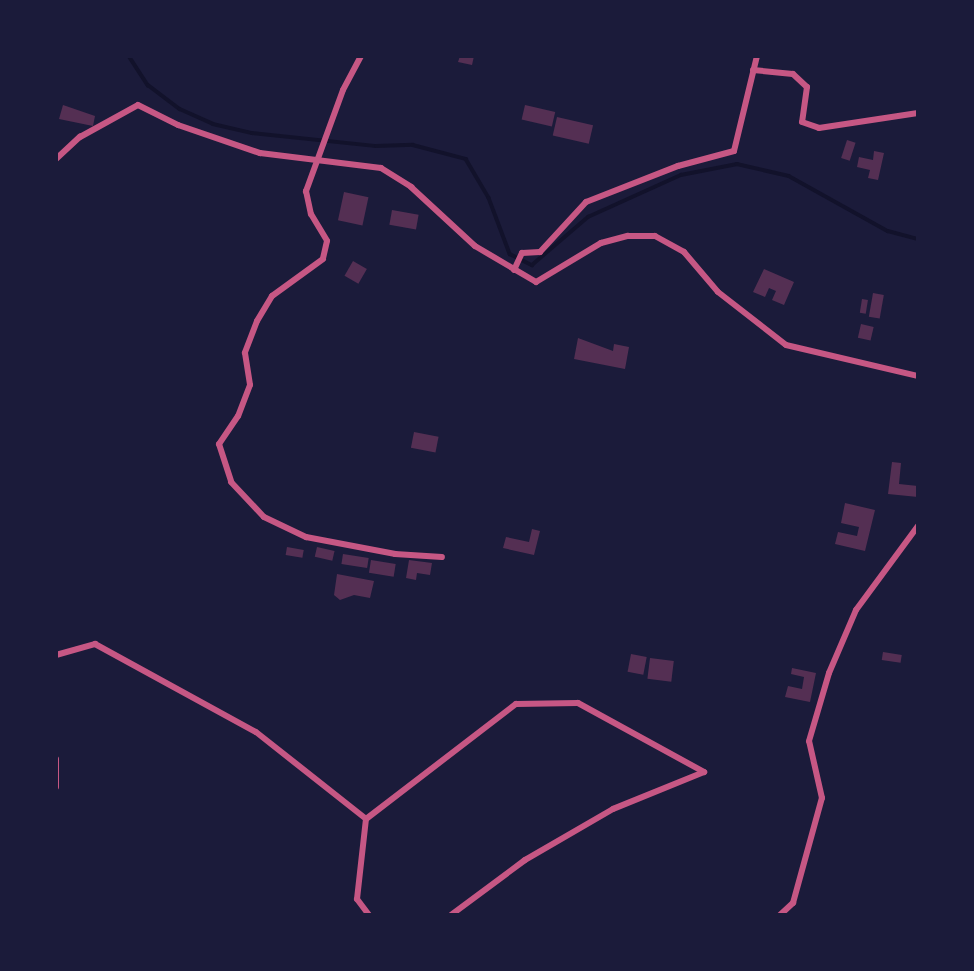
<!DOCTYPE html>
<style>
body{margin:0}
#map{position:relative;width:974px;height:971px;overflow:hidden;background:#1b1b3a;font-family:Commissioner,sans-serif}
div>[style]{position:absolute}
[style*='--x']{left:calc(var(--x)*1px);top:calc(var(--y)*1px);width:calc(var(--w)*1px);rotate:calc(var(--a)*1deg)}
.stream>*{height:3.5px;margin:-1.75px;padding:0 1.75px;transform-origin:1.75px;border-radius:1.75px;background:#12122b}
.building>*{inset:0;background:#542f53;transform-origin:0 0}
.minor>*{height:6px;margin:-3px;padding:0 3px;transform-origin:3px;border-radius:3px;background:#c65784}
span{translate:-50% -50%;white-space:nowrap;text-align:center;line-height:1.15;-webkit-text-stroke:5px #1b1b3a;paint-order:stroke}
.frame{position:absolute;inset:0;border:58px solid #1b1b3a;pointer-events:none}
</style>
<div id="map">
<div class="stream">
<i style="--x:129;--y:56;--w:35;--a:57"></i>
<i style="--x:148;--y:85;--w:40;--a:37"></i>
<i style="--x:180;--y:109;--w:36;--a:24"></i>
<i style="--x:213;--y:124;--w:40;--a:13"></i>
<i style="--x:252;--y:133;--w:125;--a:6"></i>
<i style="--x:376;--y:146;--w:37;--a:-2"></i>
<i style="--x:413;--y:145;--w:55;--a:14.8"></i>
<i style="--x:466;--y:159;--w:45;--a:59.5"></i>
<i style="--x:489;--y:198;--w:60;--a:69.4"></i>
<i style="--x:510;--y:254;--w:25;--a:27"></i>
<i style="--x:532;--y:265;--w:74;--a:-40.6"></i>
<i style="--x:588;--y:217;--w:102;--a:-24.3"></i>
<i style="--x:681;--y:175;--w:57;--a:-11.1"></i>
<i style="--x:737;--y:164;--w:53;--a:13"></i>
<i style="--x:789;--y:176;--w:113;--a:29.1"></i>
<i style="--x:888;--y:231;--w:31;--a:15"></i>
</div>
<div class="building">
<i style="clip-path:polygon(460px 56px,474px 56px,472px 65px,458px 62px)"></i>
<i style="clip-path:polygon(63px 105px,95px 116px,93px 126px,59px 119px)"></i>
<i style="left:525px;top:105px;width:31px;height:15px;rotate:13deg"></i>
<i style="left:557px;top:117px;width:37px;height:19px;rotate:13deg"></i>
<i style="left:847px;top:140px;width:9px;height:19px;rotate:18deg"></i>
<i style="clip-path:polygon(874px 151px,884px 153px,878px 180px,868px 178px,870px 170px,857px 167px,859px 157px,873px 160px)"></i>
<i style="left:344px;top:192px;width:25px;height:29px;rotate:12deg"></i>
<i style="left:392px;top:210px;width:27px;height:15px;rotate:10deg"></i>
<i style="left:353px;top:261px;width:16px;height:17px;rotate:30deg"></i>
<i style="clip-path:polygon(764px 269px,794px 282px,784px 305px,772px 300px,776px 291px,769px 288px,765px 297px,753px 292px)"></i>
<i style="left:873px;top:293px;width:11px;height:24px;rotate:10deg"></i>
<i style="left:862px;top:299px;width:6px;height:14px;rotate:9deg"></i>
<i style="left:861px;top:324px;width:13px;height:14px;rotate:13deg"></i>
<i style="clip-path:polygon(578px 338px,613px 351px,614px 344px,629px 347px,625px 369px,574px 359px)"></i>
<i style="left:414px;top:432px;width:25px;height:16px;rotate:11deg"></i>
<i style="clip-path:polygon(892px 462px,901px 463px,899px 484px,918px 486px,918px 497px,888px 494px)"></i>
<i style="clip-path:polygon(845px 503px,875px 510px,865px 551px,835px 544px,838px 532px,857px 536px,859px 527px,841px 523px)"></i>
<i style="clip-path:polygon(532px 529px,540px 531px,534px 555px,503px 548px,506px 537px,529px 542px)"></i>
<i style="left:287px;top:547px;width:17px;height:8px;rotate:10deg"></i>
<i style="left:317px;top:547px;width:18px;height:10px;rotate:13deg"></i>
<i style="left:343px;top:554px;width:26px;height:10px;rotate:9deg"></i>
<i style="left:371px;top:560px;width:25px;height:13px;rotate:9deg"></i>
<i style="clip-path:polygon(409px 560px,432px 563px,430px 575px,417px 573px,416px 580px,406px 578px)"></i>
<i style="clip-path:polygon(337px 574px,374px 581px,370px 598px,354px 595px,340px 600px,334px 595px)"></i>
<i style="left:883px;top:652px;width:19px;height:8px;rotate:9deg"></i>
<i style="left:631px;top:654px;width:16px;height:18px;rotate:11deg"></i>
<i style="left:650px;top:658px;width:24px;height:21px;rotate:7deg"></i>
<i style="clip-path:polygon(792px 668px,816px 673px,810px 702px,785px 697px,788px 686px,802px 689px,804px 677px,791px 674px)"></i>
</div>
<div class="minor">
<i style="--x:361;--y:56;--w:38;--a:118"></i>
<i style="--x:343;--y:90;--w:108;--a:110.1"></i>
<i style="--x:306;--y:191;--w:24;--a:78"></i>
<i style="--x:311;--y:214;--w:31;--a:59"></i>
<i style="--x:327;--y:241;--w:18;--a:103"></i>
<i style="--x:323;--y:259;--w:63;--a:144"></i>
<i style="--x:272;--y:296;--w:29;--a:121"></i>
<i style="--x:257;--y:321;--w:34;--a:111"></i>
<i style="--x:245;--y:353;--w:32;--a:81"></i>
<i style="--x:250;--y:385;--w:33;--a:111"></i>
<i style="--x:238;--y:416;--w:34;--a:124"></i>
<i style="--x:219;--y:444;--w:40;--a:72"></i>
<i style="--x:231;--y:482;--w:48;--a:46.7"></i>
<i style="--x:264;--y:517;--w:47;--a:25.5"></i>
<i style="--x:306;--y:537;--w:91;--a:10.8"></i>
<i style="--x:395;--y:554;--w:47;--a:3.7"></i>
<i style="--x:753;--y:70;--w:40;--a:5.7"></i>
<i style="--x:793;--y:74;--w:19;--a:43"></i>
<i style="--x:807;--y:87;--w:35;--a:98"></i>
<i style="--x:802;--y:122;--w:18;--a:19"></i>
<i style="--x:819;--y:128;--w:100;--a:-8.6"></i>
<i style="--x:56;--y:159;--w:33;--a:-43"></i>
<i style="--x:80;--y:137;--w:66;--a:-28.9"></i>
<i style="--x:138;--y:105;--w:45;--a:26.6"></i>
<i style="--x:178;--y:125;--w:87;--a:18.9"></i>
<i style="--x:260;--y:153;--w:122;--a:7.1"></i>
<i style="--x:381;--y:168;--w:36;--a:32"></i>
<i style="--x:411;--y:187;--w:87;--a:42.7"></i>
<i style="--x:475;--y:246;--w:71;--a:30.5"></i>
<i style="--x:536;--y:282;--w:76;--a:-31"></i>
<i style="--x:601;--y:243;--w:28;--a:-15"></i>
<i style="--x:628;--y:236;--w:27;--a:0"></i>
<i style="--x:655;--y:236;--w:33;--a:29"></i>
<i style="--x:684;--y:252;--w:52;--a:49.6"></i>
<i style="--x:718;--y:292;--w:86;--a:37.9"></i>
<i style="--x:786;--y:345;--w:136;--a:13.2"></i>
<i style="--x:514;--y:270;--w:19;--a:-65"></i>
<i style="--x:522;--y:253;--w:18;--a:-3"></i>
<i style="--x:540;--y:252;--w:68;--a:-47.4"></i>
<i style="--x:586;--y:202;--w:99;--a:-21.4"></i>
<i style="--x:678;--y:166;--w:58;--a:-15"></i>
<i style="--x:734;--y:151;--w:98;--a:-76.4"></i>
<i style="--x:56;--y:655;--w:41;--a:-15.8"></i>
<i style="--x:95;--y:644;--w:183;--a:28.7"></i>
<i style="--x:256;--y:732;--w:140;--a:38.3"></i>
<i style="--x:56;--y:759;--w:28;--a:90"></i>
<i style="--x:369;--y:915;--w:20;--a:-127"></i>
<i style="--x:357;--y:899;--w:81;--a:-83.6"></i>
<i style="--x:366;--y:819;--w:189;--a:-37.5"></i>
<i style="--x:516;--y:704;--w:62;--a:-0.9"></i>
<i style="--x:578;--y:703;--w:144;--a:28.7"></i>
<i style="--x:704;--y:772;--w:98;--a:157.9"></i>
<i style="--x:613;--y:809;--w:102;--a:149.9"></i>
<i style="--x:525;--y:860;--w:92;--a:143.4"></i>
<i style="--x:780;--y:915;--w:18;--a:-43"></i>
<i style="--x:793;--y:903;--w:109;--a:-74.6"></i>
<i style="--x:822;--y:798;--w:58;--a:-102.8"></i>
<i style="--x:809;--y:741;--w:71;--a:-73.6"></i>
<i style="--x:829;--y:673;--w:69;--a:-66.8"></i>
<i style="--x:856;--y:610;--w:104;--a:-53.6"></i>
</div>
<div class="frame"></div>
</div>
